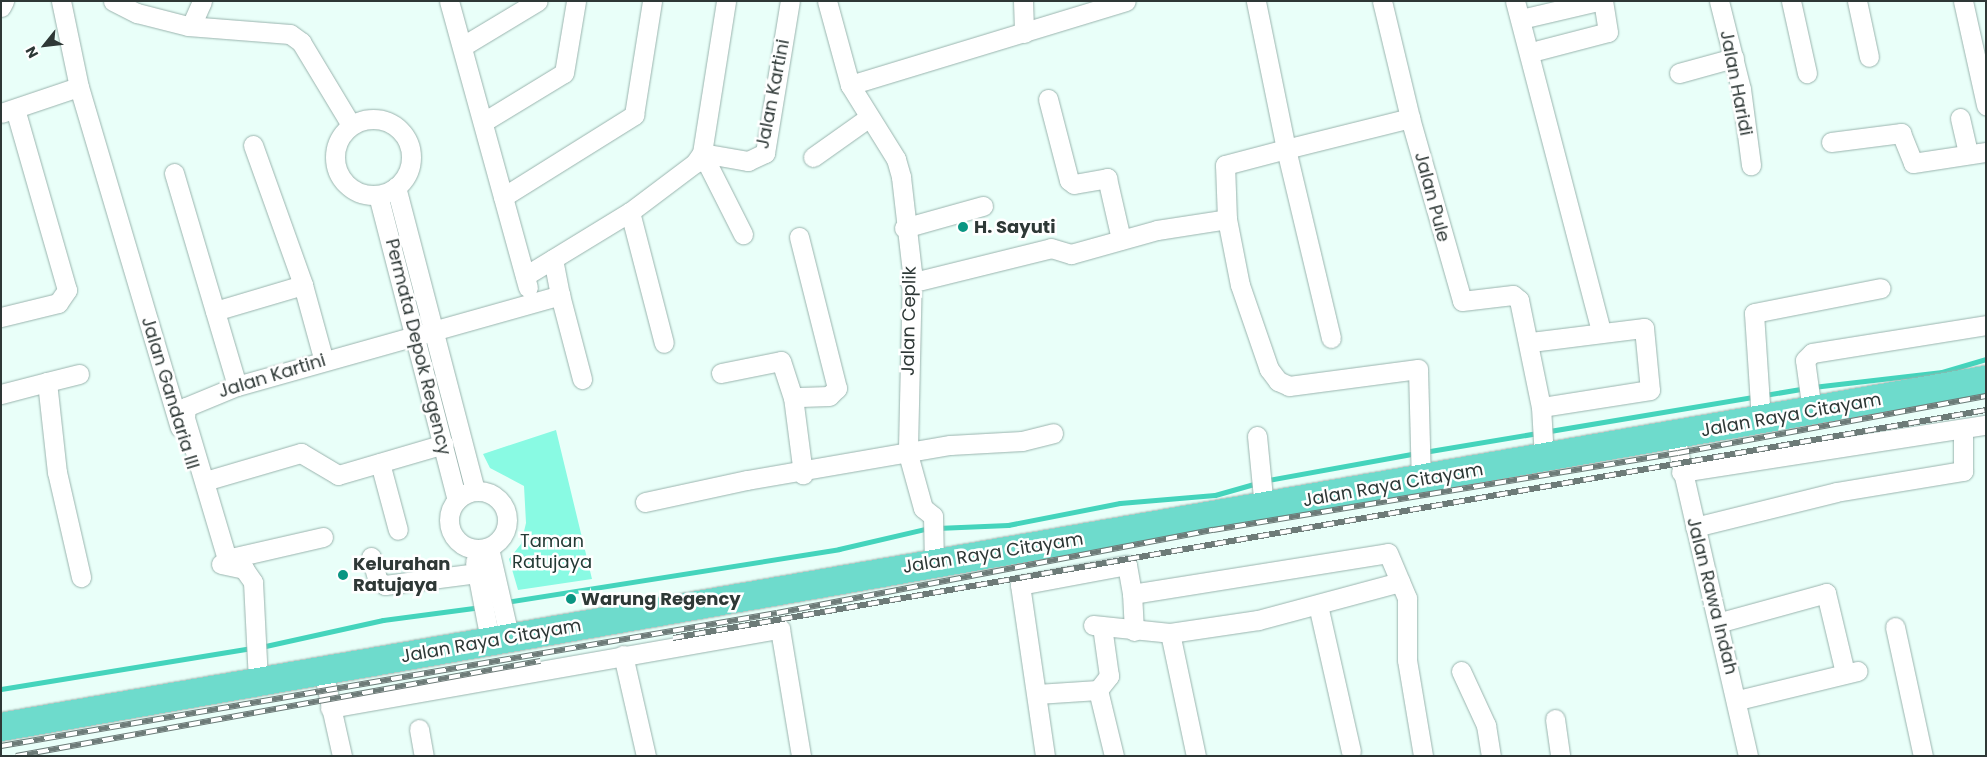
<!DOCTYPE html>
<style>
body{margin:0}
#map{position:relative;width:1987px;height:757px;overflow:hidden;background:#e9fff9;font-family:Poppins,sans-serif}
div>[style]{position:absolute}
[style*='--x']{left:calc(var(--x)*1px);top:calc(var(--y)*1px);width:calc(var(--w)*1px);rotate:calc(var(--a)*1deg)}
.green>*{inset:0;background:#89fae3}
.stream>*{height:5px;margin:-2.5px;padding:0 2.5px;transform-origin:2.5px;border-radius:2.5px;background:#44d4bc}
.roads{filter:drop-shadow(0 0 1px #9ab4ae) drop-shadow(0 0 1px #9ab4ae)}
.street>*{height:19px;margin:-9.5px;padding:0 9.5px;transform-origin:9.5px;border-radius:9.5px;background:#fff}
.street>.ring{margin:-9.5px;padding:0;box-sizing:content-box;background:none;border:19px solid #fff;border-radius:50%}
.primary>*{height:28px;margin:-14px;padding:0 14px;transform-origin:14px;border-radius:14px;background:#6edbcc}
.rail>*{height:5.5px;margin-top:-2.75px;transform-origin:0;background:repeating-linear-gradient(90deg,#fff 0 11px,#6d7b78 0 22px);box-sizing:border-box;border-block:1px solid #6d7b78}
.dots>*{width:14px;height:14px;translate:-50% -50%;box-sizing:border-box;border:2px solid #fff;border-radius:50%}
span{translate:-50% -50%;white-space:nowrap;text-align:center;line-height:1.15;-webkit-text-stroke:5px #fff;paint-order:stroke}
.street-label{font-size:18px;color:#2e3836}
.poi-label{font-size:18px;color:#2e3836;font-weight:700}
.left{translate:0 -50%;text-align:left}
.park-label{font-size:18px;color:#243b36}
.frame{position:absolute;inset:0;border:2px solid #2e3836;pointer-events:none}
.north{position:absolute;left:20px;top:20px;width:50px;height:50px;-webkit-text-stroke:4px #fff;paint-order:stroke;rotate:241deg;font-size:14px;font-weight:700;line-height:20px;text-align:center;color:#2e3836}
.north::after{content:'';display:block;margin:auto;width:18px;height:22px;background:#2e3836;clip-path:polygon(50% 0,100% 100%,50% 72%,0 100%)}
</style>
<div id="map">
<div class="green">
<i style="clip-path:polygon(556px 430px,592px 579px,518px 590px,509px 559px,521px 544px,526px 523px,524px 486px,490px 468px,483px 454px)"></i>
</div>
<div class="stream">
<i style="--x:1424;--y:452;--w:394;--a:-9.5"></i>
<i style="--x:1813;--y:387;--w:130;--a:-6.6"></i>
<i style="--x:1942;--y:372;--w:46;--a:-16.5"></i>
<i style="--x:937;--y:528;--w:71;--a:-2.4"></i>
<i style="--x:1008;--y:525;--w:114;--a:-11.1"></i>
<i style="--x:1120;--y:503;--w:95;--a:-4.8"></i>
<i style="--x:1215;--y:495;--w:55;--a:-15.8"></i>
<i style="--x:1268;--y:480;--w:150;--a:-10.3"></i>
<i style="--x:506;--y:602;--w:337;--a:-9"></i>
<i style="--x:839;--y:549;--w:92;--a:-13.1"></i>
<i style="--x:261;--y:647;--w:125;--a:-12.5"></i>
<i style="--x:383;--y:620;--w:99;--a:-7.6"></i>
<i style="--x:1;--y:689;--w:254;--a:-9.3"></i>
</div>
<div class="roads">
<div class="street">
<i style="--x:61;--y:1;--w:88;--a:78.2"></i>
<i style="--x:79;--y:87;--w:355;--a:73.5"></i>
<i style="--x:113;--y:1;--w:27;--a:27"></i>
<i style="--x:137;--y:13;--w:53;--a:14.3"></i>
<i style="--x:188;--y:26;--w:102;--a:4.5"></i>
<i style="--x:290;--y:34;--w:14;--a:36"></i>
<i style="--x:301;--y:42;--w:97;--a:58.9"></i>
<i style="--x:449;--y:1;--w:297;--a:74.6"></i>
<i style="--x:827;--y:1;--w:87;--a:74.7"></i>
<i style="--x:850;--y:85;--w:87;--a:58.1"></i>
<i style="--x:896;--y:159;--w:19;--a:74"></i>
<i style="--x:901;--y:177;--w:96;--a:83.4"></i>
<i style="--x:912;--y:272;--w:182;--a:91.3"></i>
<i style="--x:908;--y:454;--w:56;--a:74.5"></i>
<i style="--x:923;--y:508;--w:13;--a:39"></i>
<i style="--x:933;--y:516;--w:46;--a:88.8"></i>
<i style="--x:1023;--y:1;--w:32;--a:88"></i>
<i style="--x:1382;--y:1;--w:120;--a:76.5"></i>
<i style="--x:1515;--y:1;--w:342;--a:75.4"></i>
<i style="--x:1719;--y:1;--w:91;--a:76"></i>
<i style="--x:1741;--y:89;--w:77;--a:82.5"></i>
<i style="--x:1791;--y:1;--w:74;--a:77.5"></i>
<i style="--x:1857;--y:1;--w:57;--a:77.9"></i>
<i style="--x:1963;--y:1;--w:107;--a:77.5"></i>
<i style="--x:1;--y:7;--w:7;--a:-63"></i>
<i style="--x:1521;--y:19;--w:79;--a:-13.2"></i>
<i style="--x:191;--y:26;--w:27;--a:-66"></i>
<i style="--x:463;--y:46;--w:87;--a:-31"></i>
<i style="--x:1539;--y:50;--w:71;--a:-14.6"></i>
<i style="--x:1608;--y:32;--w:31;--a:-99"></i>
<i style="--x:1679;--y:73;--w:57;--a:-15.3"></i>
<i style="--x:850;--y:85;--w:288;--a:-16.9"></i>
<i style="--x:1048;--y:99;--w:84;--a:75.5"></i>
<i style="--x:1069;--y:180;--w:6;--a:39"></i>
<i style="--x:1074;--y:184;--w:34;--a:-10"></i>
<i style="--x:1107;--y:178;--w:63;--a:77.1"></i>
<i style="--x:1;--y:113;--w:75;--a:-18.7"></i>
<i style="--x:1960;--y:118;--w:37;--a:77"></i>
<i class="ring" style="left:335px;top:119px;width:57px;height:57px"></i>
<i style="--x:485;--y:121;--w:92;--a:-31.3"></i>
<i style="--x:564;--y:73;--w:73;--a:-80.5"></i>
<i style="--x:1831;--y:142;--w:71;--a:-7.3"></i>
<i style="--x:1901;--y:133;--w:32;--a:68"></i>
<i style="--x:1913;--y:163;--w:74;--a:-8.6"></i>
<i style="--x:253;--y:145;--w:149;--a:70.3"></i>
<i style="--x:702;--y:153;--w:47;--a:9.9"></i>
<i style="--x:748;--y:161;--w:19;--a:-25"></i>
<i style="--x:765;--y:153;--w:154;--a:-80.7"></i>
<i style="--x:702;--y:153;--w:91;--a:63.2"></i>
<i style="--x:813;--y:157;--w:67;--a:-35.3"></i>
<i style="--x:174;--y:173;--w:222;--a:73.5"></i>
<i style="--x:396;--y:187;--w:314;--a:75.4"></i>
<i style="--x:378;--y:195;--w:315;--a:75.5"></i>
<i style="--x:503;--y:197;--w:155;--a:-32"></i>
<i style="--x:634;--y:115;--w:115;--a:-81"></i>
<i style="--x:630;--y:212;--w:135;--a:75.5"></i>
<i style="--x:1227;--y:219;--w:67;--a:78.9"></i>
<i style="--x:1240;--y:285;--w:89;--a:71"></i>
<i style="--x:1269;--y:369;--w:15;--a:53"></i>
<i style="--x:1278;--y:381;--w:12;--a:24"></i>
<i style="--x:1289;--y:386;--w:130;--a:-7.5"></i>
<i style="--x:1418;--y:369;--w:111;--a:88.5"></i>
<i style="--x:904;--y:228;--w:82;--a:-15.6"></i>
<i style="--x:799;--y:237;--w:156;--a:75.9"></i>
<i style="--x:837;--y:388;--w:11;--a:135"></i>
<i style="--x:829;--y:396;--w:36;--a:178"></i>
<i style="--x:793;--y:397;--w:78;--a:82.6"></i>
<i style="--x:553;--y:259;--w:37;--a:79"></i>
<i style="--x:525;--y:276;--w:123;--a:-31.4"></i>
<i style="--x:630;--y:212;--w:81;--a:-37"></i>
<i style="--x:695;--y:163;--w:12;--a:-55"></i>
<i style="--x:702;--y:153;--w:154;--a:-81"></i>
<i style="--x:910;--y:283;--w:145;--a:-13.9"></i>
<i style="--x:1051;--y:248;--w:21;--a:17"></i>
<i style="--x:1071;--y:254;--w:89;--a:-15.6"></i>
<i style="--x:1157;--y:230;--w:71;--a:-8.9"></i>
<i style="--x:1227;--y:219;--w:54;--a:-92.1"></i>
<i style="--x:1225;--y:165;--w:63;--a:-14.7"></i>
<i style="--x:1286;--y:149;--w:151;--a:-101.5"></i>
<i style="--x:215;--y:311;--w:92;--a:-16.5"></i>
<i style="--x:303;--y:285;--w:79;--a:74.6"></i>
<i style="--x:1;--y:317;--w:59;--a:-13.8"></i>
<i style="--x:58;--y:303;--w:16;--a:-55"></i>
<i style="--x:67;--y:290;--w:188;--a:-106"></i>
<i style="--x:1331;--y:338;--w:194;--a:-103.4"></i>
<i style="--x:1286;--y:149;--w:128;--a:-14"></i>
<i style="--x:1410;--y:118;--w:190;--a:74.1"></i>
<i style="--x:1462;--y:301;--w:51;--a:-6.7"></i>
<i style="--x:1513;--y:295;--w:8;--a:40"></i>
<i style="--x:1519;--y:300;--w:109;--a:78.4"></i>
<i style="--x:1541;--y:407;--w:51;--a:86.6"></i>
<i style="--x:1531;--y:342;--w:114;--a:-7.1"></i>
<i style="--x:1644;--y:328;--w:62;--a:84.5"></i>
<i style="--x:1650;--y:390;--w:110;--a:171.1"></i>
<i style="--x:721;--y:373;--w:61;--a:-11.3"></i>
<i style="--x:781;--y:361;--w:38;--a:72"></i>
<i style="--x:47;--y:382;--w:33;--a:-14"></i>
<i style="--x:1;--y:394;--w:48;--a:-14.6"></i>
<i style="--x:47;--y:382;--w:91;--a:83.7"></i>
<i style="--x:57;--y:472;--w:108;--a:77.1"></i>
<i style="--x:1812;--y:411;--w:51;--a:-97.8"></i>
<i style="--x:1805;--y:360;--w:10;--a:-45"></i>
<i style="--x:1812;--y:353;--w:176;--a:-9.1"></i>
<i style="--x:1761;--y:419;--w:106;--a:-93.8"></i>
<i style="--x:1754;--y:313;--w:129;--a:-11.1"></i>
<i style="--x:1257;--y:436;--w:72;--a:84.4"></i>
<i style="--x:1675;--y:437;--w:327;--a:77.1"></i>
<i style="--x:380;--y:463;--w:69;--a:75"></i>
<i style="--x:1681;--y:472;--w:309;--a:-8.8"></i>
<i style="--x:205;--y:481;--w:100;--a:-16.3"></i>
<i style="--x:301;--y:453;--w:43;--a:30.7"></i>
<i style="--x:338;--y:475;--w:110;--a:-16.3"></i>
<i class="ring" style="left:449px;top:491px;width:39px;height:39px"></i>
<i style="--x:645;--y:502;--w:104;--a:-12.2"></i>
<i style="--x:747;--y:480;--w:206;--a:-9.8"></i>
<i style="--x:950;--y:445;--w:72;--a:-3.2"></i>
<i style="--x:1022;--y:441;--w:32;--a:-14"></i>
<i style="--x:1695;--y:527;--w:145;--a:-13.9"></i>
<i style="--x:1836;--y:492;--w:129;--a:-9.4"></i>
<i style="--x:1963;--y:471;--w:41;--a:-90"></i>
<i style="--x:323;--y:537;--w:98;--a:167.1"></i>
<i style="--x:227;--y:559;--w:147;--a:-106.6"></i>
<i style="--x:185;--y:418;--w:11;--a:-85"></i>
<i style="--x:186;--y:407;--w:55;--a:-22.4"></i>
<i style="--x:237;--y:386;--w:336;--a:-15.7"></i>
<i style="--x:560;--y:295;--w:87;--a:75.3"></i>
<i style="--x:489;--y:548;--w:89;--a:77.1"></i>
<i style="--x:371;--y:557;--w:25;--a:74"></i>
<i style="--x:378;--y:581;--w:8;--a:30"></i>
<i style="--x:385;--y:585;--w:93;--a:-7.4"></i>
<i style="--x:475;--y:562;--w:79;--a:79.1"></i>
<i style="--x:221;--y:564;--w:24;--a:12"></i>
<i style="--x:244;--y:569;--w:16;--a:55"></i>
<i style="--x:253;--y:582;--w:100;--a:87.1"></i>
<i style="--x:1318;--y:605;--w:150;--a:77.3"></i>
<i style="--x:1721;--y:622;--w:109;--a:-15.4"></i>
<i style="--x:1826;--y:593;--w:82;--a:76.6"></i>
<i style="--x:1093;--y:625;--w:77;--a:5.9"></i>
<i style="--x:1170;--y:633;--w:126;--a:78.1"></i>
<i style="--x:1895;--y:627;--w:132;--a:77.8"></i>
<i style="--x:1134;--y:631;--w:37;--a:-93"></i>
<i style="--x:1132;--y:594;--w:259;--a:-9.1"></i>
<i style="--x:1388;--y:553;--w:49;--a:67.1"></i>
<i style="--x:1407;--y:598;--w:62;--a:90"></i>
<i style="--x:1407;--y:660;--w:97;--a:80.5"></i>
<i style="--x:1170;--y:633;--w:89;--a:-8.4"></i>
<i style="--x:1258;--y:620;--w:147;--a:-15"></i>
<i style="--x:623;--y:655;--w:104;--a:77.2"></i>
<i style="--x:323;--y:671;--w:87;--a:77.4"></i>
<i style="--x:1461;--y:671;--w:60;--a:65.2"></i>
<i style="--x:1486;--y:725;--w:31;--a:81"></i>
<i style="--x:1098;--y:690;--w:18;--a:-52"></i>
<i style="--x:1109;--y:676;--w:50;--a:-98"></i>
<i style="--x:1037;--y:694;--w:61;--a:-3.8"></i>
<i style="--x:1098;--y:690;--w:68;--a:76.4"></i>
<i style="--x:1738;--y:700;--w:123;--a:-13.6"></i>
<i style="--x:330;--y:708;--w:457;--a:-10"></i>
<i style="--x:780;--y:629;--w:129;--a:80.6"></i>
<i style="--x:1555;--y:719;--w:37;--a:82"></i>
<i style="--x:419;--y:729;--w:27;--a:80"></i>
<i style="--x:1045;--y:756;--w:173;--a:-98.3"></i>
<i style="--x:1020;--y:585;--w:109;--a:-10.6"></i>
<i style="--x:1127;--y:565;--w:29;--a:80"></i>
</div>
<div class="primary">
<i style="--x:1;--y:727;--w:2015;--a:-9.92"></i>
</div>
</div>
<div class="rail">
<i style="--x:673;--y:638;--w:1333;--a:-9.85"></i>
<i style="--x:1;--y:746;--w:787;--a:-9.73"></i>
<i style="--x:777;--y:613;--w:444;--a:-10.8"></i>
<i style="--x:1213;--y:530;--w:471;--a:-9.4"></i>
<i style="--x:1678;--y:453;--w:313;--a:-10.5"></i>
<i style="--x:16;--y:756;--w:533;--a:-10.28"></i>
</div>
<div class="dots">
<i style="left:963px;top:227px;background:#099582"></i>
<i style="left:343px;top:575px;background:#099582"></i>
<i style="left:571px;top:599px;background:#099582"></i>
</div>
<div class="street-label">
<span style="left:1736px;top:83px;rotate:79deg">Jalan Haridi</span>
<span style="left:773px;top:94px;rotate:-79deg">Jalan Kartini</span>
<span style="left:1432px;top:197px;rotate:75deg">Jalan Pule</span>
<span style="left:909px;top:321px;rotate:-89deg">Jalan Ceplik</span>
<span style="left:418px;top:347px;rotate:76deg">Permata Depok Regency</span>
<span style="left:272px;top:376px;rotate:-17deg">Jalan Kartini</span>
<span style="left:170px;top:393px;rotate:73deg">Jalan Gandaria III</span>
<span style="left:1791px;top:415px;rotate:-10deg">Jalan Raya Citayam</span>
<span style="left:1393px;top:485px;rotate:-10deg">Jalan Raya Citayam</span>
<span style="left:993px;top:553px;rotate:-9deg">Jalan Raya Citayam</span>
<span style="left:1712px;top:596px;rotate:76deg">Jalan Rawa Indah</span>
<span style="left:491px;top:641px;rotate:-10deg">Jalan Raya Citayam</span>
</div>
<div class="poi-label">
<span class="left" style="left:974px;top:227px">H. Sayuti</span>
<span class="left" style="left:353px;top:575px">Kelurahan<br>Ratujaya</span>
<span class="left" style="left:581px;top:599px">Warung Regency</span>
</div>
<div class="park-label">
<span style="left:552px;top:552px">Taman<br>Ratujaya</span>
</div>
<div class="frame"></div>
<div class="north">N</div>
</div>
